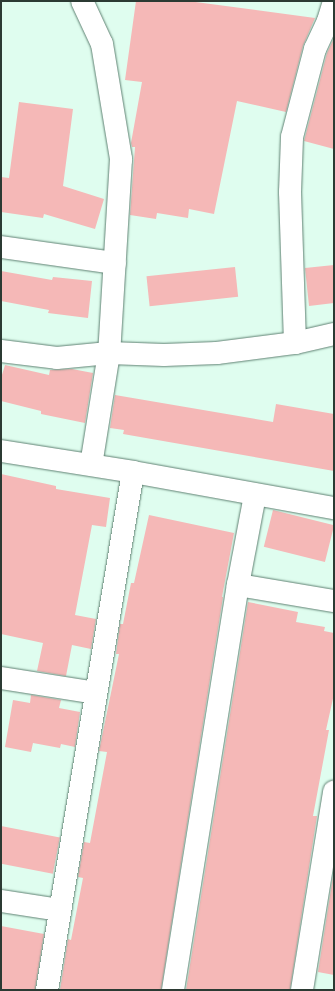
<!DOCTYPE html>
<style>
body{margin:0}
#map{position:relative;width:335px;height:991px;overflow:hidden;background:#dffdef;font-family:"DejaVu Sans",sans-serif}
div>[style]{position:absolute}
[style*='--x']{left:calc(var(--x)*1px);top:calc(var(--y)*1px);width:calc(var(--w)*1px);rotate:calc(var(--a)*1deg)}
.building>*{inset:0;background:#f5b8b7;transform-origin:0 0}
.roads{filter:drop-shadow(0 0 1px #608273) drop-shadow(0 0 1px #608273)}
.minor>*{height:22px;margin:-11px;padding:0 11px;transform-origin:11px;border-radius:11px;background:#fff}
span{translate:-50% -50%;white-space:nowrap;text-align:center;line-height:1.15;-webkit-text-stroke:3px #fff;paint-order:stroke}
.frame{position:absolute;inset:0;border:2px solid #2b3a33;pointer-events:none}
</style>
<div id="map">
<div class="building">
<i style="clip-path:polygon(136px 1px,188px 1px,315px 18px,303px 46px,286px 112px,237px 101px,214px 214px,189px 209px,188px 218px,157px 213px,156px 219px,130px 215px,135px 147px,132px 147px,131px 143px,142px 82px,125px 80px)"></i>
<i style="clip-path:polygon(334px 38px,334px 149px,304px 141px,327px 53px)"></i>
<i style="clip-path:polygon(19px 102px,73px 109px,63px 186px,104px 199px,95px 229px,44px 214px,43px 218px,1px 212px,1px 177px,9px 178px)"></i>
<i style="clip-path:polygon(334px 265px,334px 303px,309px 306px,305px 268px)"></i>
<i style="left:235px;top:267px;width:30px;height:89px;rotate:84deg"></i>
<i style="clip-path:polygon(1px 271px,52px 280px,53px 277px,92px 281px,88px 318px,48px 313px,49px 310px,1px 301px)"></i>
<i style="clip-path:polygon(5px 365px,49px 375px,50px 370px,72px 369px,93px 373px,85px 423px,41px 414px,41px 411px,1px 401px,1px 378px)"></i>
<i style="clip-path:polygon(115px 395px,273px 422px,276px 404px,334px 414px,334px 471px,123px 434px,124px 430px,110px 428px)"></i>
<i style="clip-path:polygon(1px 474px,56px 486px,56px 489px,110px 498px,106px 527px,92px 525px,75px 615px,96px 619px,91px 649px,72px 645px,66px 676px,37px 671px,43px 643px,1px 634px)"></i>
<i style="left:273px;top:510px;width:63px;height:38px;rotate:14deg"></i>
<i style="clip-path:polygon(149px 515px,234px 533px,222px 597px,223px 597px,161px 990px,60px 990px,68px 939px,71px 940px,83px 878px,78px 877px,84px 842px,90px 843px,107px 752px,99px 751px,119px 654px,116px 654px,120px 624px,123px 624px,131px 583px,134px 583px)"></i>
<i style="clip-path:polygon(248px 602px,298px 612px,296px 622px,325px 627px,324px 631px,334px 633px,334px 694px,326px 730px,329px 730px,313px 816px,317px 816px,290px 990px,186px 990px)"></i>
<i style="clip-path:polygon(31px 695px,61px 700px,59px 708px,80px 712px,75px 747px,61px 744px,60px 748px,33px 743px,31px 752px,5px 747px,13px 700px,30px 703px)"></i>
<i style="left:1px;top:826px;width:60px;height:37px;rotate:11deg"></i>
<i style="clip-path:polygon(334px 870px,334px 975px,318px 972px)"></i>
<i style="clip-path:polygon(1px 926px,44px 934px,35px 990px,1px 990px)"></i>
</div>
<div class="roads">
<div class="minor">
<i style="--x:82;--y:1;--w:47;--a:65.1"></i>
<i style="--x:102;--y:44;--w:117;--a:80.6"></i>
<i style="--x:121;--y:159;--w:194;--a:93.5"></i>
<i style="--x:109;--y:353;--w:113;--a:99.1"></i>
<i style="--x:1;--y:247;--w:115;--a:8"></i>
<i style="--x:295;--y:343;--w:151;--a:-91.9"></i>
<i style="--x:290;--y:192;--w:55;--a:-87.9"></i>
<i style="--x:292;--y:137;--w:91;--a:-75.4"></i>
<i style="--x:315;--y:49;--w:31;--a:-65"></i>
<i style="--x:328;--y:21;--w:21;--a:-73"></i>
<i style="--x:1;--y:351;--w:56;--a:7.1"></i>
<i style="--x:57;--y:358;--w:52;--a:-5.5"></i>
<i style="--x:109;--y:353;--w:55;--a:2.1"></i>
<i style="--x:164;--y:355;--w:53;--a:-2.2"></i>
<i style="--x:217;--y:353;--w:79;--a:-7.3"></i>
<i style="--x:295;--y:343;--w:40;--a:-13"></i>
<i style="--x:1;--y:451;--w:134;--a:9"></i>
<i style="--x:133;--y:472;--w:204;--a:10.2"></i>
<i style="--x:238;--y:585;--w:97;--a:9.5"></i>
<i style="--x:1;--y:678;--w:96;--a:9"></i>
<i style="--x:1;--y:901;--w:59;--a:8.8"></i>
<i style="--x:47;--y:990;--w:525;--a:-80.57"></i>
<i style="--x:173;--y:990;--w:410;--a:-80.9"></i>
<i style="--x:238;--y:585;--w:92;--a:-79.3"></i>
<i style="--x:302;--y:990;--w:201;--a:-80.8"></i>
</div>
</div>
<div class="frame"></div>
</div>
